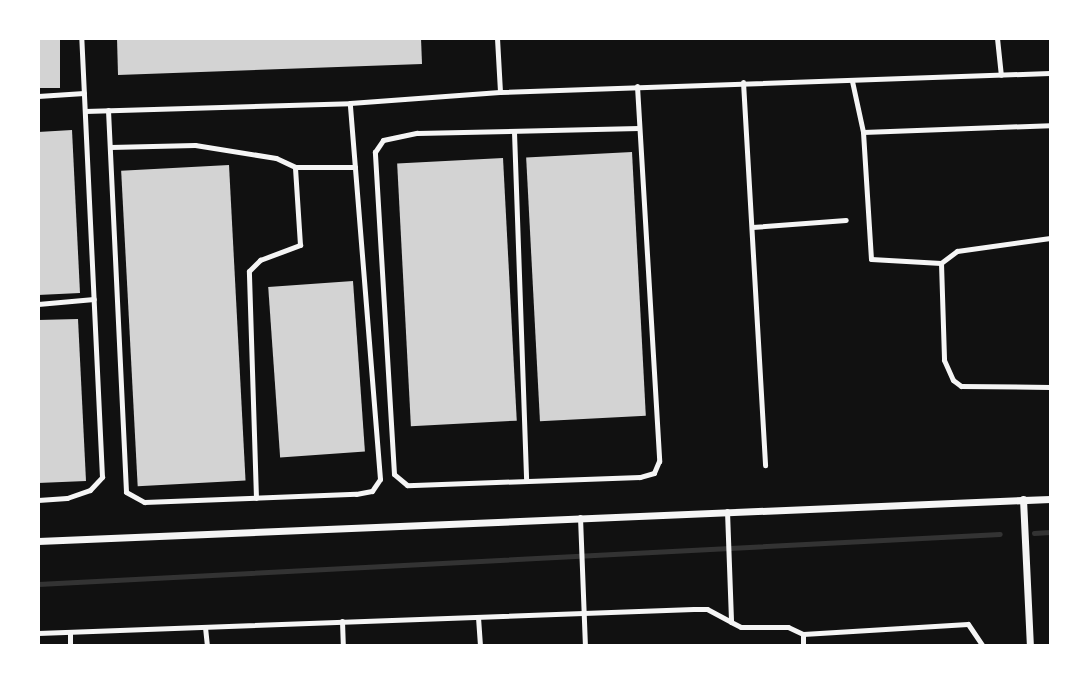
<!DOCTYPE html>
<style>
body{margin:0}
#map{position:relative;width:1089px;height:684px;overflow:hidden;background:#111;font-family:Cabin,sans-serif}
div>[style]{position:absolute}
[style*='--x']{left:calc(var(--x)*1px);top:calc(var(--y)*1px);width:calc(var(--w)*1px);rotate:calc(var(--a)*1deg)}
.stream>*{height:5px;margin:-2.5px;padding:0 2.5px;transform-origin:2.5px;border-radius:2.5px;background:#333}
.building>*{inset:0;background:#d3d3d3;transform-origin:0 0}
.service>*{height:5px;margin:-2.5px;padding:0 2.5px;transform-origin:2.5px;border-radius:2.5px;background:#f5f5f5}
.minor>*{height:7px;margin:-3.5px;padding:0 3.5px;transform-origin:3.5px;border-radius:3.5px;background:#f5f5f5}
span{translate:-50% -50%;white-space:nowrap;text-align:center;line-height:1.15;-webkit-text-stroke:7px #fff;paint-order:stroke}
.frame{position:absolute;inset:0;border:40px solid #fff;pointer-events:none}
</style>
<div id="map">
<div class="stream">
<i style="--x:1034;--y:533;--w:16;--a:-4"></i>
<i style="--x:38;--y:584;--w:963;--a:-2.98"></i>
</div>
<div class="building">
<i style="left:38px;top:38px;width:22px;height:50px"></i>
<i style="clip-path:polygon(117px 38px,421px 38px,422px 64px,118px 75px)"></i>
<i style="clip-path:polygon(72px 130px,80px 293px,38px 295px,38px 132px)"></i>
<i style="left:632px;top:152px;width:264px;height:106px;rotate:87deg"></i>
<i style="left:503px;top:158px;width:263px;height:106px;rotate:87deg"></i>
<i style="left:229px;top:165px;width:316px;height:108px;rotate:87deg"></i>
<i style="left:353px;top:281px;width:171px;height:85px;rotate:86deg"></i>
<i style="clip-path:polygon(78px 319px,86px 481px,38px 483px,38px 320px)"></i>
</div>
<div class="service">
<i style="--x:497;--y:38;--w:54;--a:86.8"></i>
<i style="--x:500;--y:92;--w:550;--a:-1.98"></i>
<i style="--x:997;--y:38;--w:37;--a:84"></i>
<i style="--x:852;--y:81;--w:52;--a:77.8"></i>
<i style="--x:863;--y:132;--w:127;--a:86.4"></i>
<i style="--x:871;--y:259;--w:70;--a:3.3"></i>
<i style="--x:941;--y:263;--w:20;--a:-37"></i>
<i style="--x:957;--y:251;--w:94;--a:-8"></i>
<i style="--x:743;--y:82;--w:384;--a:86.7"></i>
<i style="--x:637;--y:86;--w:376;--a:86.6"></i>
<i style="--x:659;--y:461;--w:13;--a:113"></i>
<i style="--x:654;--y:473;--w:15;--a:164"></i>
<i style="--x:640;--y:477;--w:233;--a:178"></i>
<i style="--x:407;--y:485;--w:17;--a:-140"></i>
<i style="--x:394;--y:474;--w:323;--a:-93.4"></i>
<i style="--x:375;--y:152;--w:14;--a:-56"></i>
<i style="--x:383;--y:140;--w:35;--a:-12"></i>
<i style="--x:417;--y:133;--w:222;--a:-1.3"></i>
<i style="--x:38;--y:96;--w:46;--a:-3.7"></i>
<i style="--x:108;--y:110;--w:382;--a:87.3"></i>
<i style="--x:126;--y:492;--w:21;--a:29"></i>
<i style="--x:144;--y:502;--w:212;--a:-2.2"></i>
<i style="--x:356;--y:494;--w:16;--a:-11"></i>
<i style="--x:372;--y:491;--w:14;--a:-56"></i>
<i style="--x:380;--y:479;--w:377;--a:-94.6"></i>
<i style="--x:85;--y:111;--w:265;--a:-1.7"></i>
<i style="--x:350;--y:103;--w:150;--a:-4.2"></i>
<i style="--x:514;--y:132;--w:347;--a:88"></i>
<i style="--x:863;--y:132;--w:187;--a:-2.1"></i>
<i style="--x:110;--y:147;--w:85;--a:-1.3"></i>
<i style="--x:195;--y:145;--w:82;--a:9.1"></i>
<i style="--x:276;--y:158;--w:21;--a:25"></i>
<i style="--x:752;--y:227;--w:94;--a:-4.3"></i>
<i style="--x:941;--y:263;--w:97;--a:88.2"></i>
<i style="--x:944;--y:360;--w:22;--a:66"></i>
<i style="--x:953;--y:380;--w:10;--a:37"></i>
<i style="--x:961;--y:386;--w:89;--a:0.6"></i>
<i style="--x:38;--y:304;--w:56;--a:-5.1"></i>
<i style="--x:256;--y:498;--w:227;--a:-91.8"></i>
<i style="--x:249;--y:271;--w:16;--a:-45"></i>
<i style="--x:260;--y:260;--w:43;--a:-20.6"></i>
<i style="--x:300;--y:245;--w:78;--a:-93.7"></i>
<i style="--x:295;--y:167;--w:60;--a:0"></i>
<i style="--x:38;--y:500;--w:29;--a:-4"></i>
<i style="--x:67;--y:498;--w:24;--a:-19"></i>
<i style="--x:90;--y:490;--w:18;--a:-47"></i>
<i style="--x:102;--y:477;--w:440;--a:-92.7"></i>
<i style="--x:727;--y:511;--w:111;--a:87.9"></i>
<i style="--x:731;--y:622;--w:11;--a:27"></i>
<i style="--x:741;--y:627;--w:47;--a:0"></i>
<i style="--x:788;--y:627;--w:17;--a:25"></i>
<i style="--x:803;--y:634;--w:12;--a:90"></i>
<i style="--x:580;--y:517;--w:129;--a:87.8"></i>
<i style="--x:478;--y:617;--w:29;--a:86"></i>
<i style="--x:342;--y:621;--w:25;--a:88"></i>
<i style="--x:205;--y:627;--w:19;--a:84"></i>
<i style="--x:70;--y:632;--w:14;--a:90"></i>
<i style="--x:38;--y:633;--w:656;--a:-2.1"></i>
<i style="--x:694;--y:609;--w:13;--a:0"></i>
<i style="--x:707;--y:609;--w:27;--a:28"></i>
<i style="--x:803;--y:634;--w:165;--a:-3.5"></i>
<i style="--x:968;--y:624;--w:27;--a:56"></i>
</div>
<div class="minor">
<i style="--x:1023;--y:499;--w:147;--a:87.3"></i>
<i style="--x:38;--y:541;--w:1013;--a:-2.38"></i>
</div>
<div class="frame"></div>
</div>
